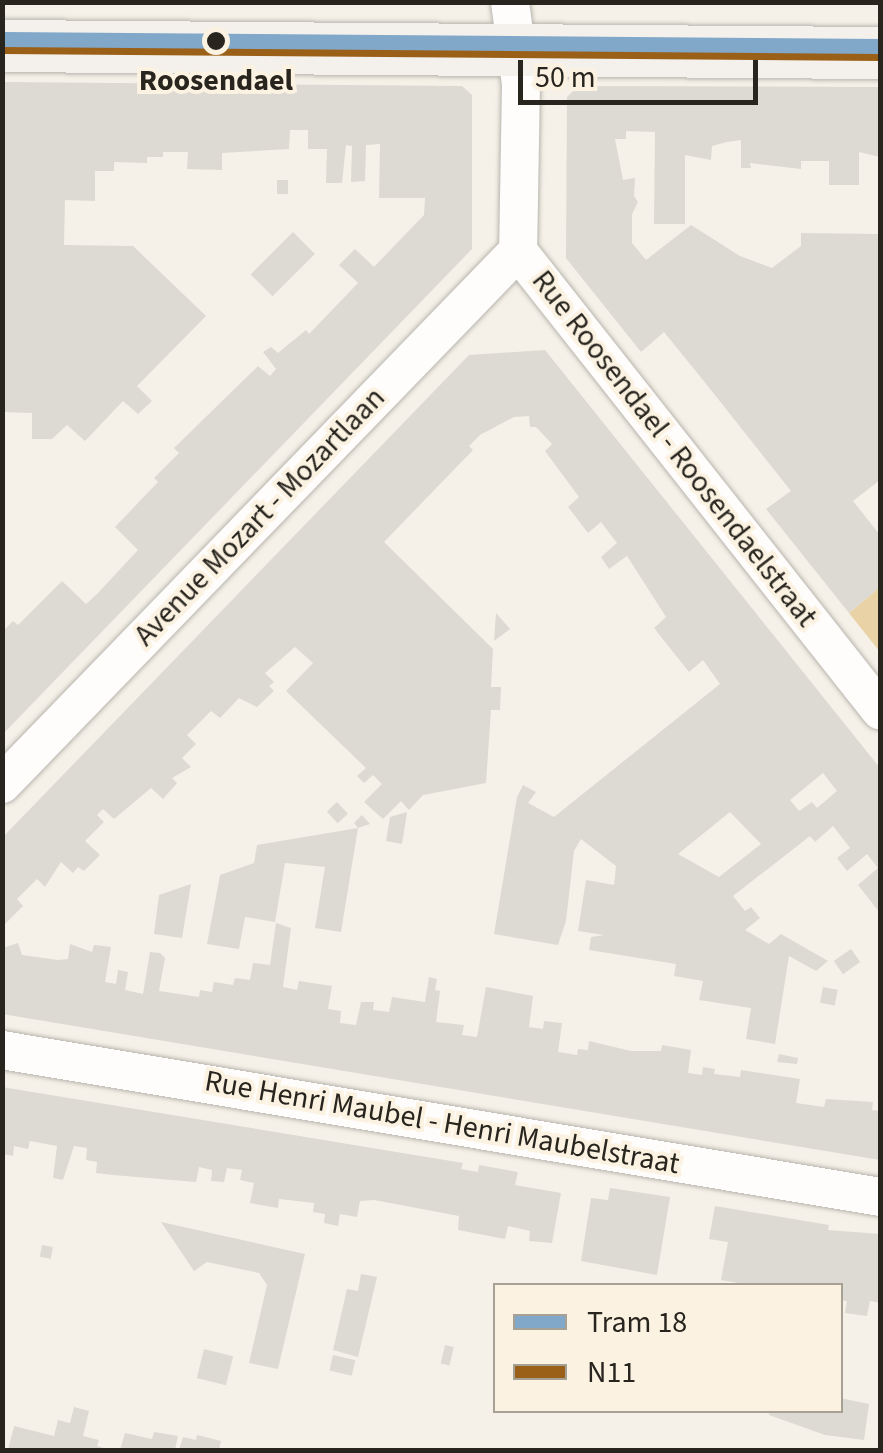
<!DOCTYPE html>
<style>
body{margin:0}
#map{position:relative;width:883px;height:1453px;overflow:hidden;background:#f5f1e8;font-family:"Source Sans 3",sans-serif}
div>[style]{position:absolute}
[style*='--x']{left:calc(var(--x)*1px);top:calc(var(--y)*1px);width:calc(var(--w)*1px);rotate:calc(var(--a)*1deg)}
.green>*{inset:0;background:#e9d2a5}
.building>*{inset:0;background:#dddad3;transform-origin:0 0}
.roads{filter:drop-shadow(0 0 2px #b8b5ae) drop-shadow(0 0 2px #b8b5ae)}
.street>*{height:38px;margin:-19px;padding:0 19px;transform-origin:19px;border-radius:19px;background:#fefdfc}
.secondary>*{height:52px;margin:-26px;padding:0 26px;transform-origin:26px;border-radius:26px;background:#f4f1ec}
.bus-1>*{height:15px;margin:-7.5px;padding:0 7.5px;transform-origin:7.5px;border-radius:7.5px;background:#9b6018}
.tram-1>*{height:15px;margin:-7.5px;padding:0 7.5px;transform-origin:7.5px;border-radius:7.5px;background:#81a7c9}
.dots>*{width:28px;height:28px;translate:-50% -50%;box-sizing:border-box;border:5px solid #fbf2e2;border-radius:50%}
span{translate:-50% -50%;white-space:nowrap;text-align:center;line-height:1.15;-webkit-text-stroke:8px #fbf2e2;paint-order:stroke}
.stop-label{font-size:30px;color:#28251f;font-weight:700}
.street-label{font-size:30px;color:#28251f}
.frame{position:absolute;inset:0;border:5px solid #28251f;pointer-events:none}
.legend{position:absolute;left:493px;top:1283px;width:350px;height:130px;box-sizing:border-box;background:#fbf2e2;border:2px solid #a7a094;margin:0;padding:12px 18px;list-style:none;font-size:30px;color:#28251f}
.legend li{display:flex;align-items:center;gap:20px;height:50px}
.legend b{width:50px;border:2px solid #a7a094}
.scale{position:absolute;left:518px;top:60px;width:240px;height:45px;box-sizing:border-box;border:5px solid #28251f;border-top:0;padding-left:12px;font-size:30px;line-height:35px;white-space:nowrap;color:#28251f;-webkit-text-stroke:8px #fbf2e2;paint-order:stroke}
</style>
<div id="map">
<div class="green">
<i style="clip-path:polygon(880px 587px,880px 652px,849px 613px)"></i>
</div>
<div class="building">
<i style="clip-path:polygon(2px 82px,462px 86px,472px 95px,472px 249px,2px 735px,2px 632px,13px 621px,18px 625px,62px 581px,86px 604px,97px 594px,138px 550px,115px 527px,158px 482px,154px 478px,179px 453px,174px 448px,258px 366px,270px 376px,276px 369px,263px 352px,271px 347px,278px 353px,306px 330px,309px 334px,358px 283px,339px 265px,355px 249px,374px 267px,424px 215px,425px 198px,379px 198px,380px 144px,366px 145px,365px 181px,351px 182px,352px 146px,346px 145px,342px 183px,326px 183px,327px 149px,308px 149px,308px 130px,290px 130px,289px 149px,222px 153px,222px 170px,187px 169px,188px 152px,163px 152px,163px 157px,147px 157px,147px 163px,114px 162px,114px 171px,95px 171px,95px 201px,65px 200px,64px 245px,133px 246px,206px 316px,137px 386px,152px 401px,138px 414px,123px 401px,85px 441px,67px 425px,52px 439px,32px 439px,32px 413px,2px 412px)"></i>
<i style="clip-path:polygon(578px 86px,880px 87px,880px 157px,859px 152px,859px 185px,829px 185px,829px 161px,801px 161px,801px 169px,750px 163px,751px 168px,741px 168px,741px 140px,727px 142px,712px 146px,711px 160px,685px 155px,685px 224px,654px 224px,655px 132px,626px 131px,626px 139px,615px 139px,623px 180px,635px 178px,634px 196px,638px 202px,632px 214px,632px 243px,646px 260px,691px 225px,740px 256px,772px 268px,801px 246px,801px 233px,880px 234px,880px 480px,853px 501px,880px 535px,880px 587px,849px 613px,766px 509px,791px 491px,707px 385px,664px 332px,641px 352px,566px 258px,567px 97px)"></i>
<i style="left:277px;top:180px;width:11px;height:14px"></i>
<i style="left:293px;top:232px;width:31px;height:60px;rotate:45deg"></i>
<i style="clip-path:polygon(evenodd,545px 350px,880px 768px,880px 913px,858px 885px,878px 868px,867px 854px,847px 871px,837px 858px,850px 848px,833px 826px,815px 842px,810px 836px,733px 896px,745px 911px,751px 907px,760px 918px,745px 930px,769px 944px,781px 934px,828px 961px,816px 971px,789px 956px,775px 1044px,746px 1039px,751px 1008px,699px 1000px,703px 981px,674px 976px,676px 964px,589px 950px,591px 937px,604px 935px,578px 931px,586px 880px,614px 885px,616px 866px,581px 839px,574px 851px,566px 921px,558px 945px,494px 934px,517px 797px,523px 785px,536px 792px,528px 803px,554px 817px,720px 684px,703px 660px,689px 672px,654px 628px,666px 617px,627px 556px,609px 569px,601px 557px,617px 543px,601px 522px,588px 533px,568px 507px,579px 497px,545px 451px,552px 444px,536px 427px,530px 427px,529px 416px,514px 417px,480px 435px,469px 446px,473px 450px,384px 542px,493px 649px,491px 687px,501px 687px,500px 710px,491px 710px,486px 783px,423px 795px,409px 810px,401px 801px,383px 819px,364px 802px,382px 784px,373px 775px,364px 783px,357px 776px,366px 768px,286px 691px,313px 663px,295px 647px,265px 673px,274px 682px,269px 686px,274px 691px,257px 707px,239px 698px,220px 718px,211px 711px,187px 735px,196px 744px,182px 758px,191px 767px,172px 778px,177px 783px,163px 799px,151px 788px,114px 819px,103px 809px,97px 815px,104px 822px,85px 841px,100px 855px,84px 871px,78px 867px,73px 873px,61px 862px,45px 887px,37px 879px,17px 899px,23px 906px,2px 927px,2px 838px,469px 355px,545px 350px,823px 773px,837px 791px,817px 808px,812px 802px,799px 811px,790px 800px,823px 773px,545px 350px,730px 812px,761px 844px,719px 877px,678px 854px,730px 812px)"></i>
<i style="clip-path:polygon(496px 613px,510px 629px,494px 641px)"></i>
<i style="left:337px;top:802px;width:16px;height:14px;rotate:47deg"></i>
<i style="clip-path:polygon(407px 812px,402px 844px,386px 841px,390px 817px)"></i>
<i style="clip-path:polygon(362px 815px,370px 824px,358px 828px,354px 823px)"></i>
<i style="clip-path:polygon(358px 828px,341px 932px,315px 928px,325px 867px,285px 863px,275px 922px,245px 917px,239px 949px,207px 944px,220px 875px,254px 863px,257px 845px)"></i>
<i style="clip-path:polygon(191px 884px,182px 938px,154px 934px,159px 895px)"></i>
<i style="clip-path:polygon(276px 923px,291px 928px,283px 987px,297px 990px,299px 981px,332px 986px,328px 1009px,341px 1011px,340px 1023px,356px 1025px,361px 1002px,374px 1002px,373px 1010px,389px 1012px,392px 997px,425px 1002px,429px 977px,437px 979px,435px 990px,440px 991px,436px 1022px,464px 1025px,462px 1035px,477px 1037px,486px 987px,533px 996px,529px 1027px,543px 1029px,544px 1021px,562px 1023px,558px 1052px,577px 1055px,578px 1049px,588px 1050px,589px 1041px,631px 1051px,661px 1051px,662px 1045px,691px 1050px,688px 1073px,702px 1075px,703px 1067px,715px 1069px,714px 1074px,740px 1077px,741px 1070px,800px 1079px,796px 1103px,824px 1107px,826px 1099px,873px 1102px,872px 1110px,880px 1111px,880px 1160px,2px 1014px,2px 948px,18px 943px,22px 955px,58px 960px,68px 959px,70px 944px,92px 952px,94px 945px,111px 947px,105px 982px,116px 984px,118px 970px,128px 972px,125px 990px,143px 994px,150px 952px,160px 953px,165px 958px,159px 991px,199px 997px,200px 990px,212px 992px,214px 982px,233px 985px,235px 978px,250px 980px,253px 963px,270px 965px)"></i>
<i style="left:851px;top:949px;width:16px;height:21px;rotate:55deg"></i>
<i style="left:823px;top:987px;width:15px;height:16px;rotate:11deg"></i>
<i style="clip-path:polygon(779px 1054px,798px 1058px,797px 1064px,777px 1062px)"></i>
<i style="clip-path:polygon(2px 1087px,463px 1163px,461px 1169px,478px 1172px,479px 1165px,518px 1172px,515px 1185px,561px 1193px,552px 1243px,529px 1241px,530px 1231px,508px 1226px,505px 1239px,458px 1230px,459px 1216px,374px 1200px,360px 1201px,357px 1217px,340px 1214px,338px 1226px,324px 1223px,325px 1214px,313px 1212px,314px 1203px,279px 1199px,278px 1208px,250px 1203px,254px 1183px,240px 1180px,242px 1170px,227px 1168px,224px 1182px,211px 1181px,212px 1170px,199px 1167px,196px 1182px,113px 1175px,96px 1173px,97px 1162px,86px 1160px,87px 1148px,74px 1146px,63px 1180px,53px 1178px,57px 1146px,30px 1141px,28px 1149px,14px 1146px,13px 1156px,2px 1154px)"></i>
<i style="clip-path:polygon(610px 1188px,670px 1197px,657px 1275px,581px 1261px,591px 1198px,608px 1200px)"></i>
<i style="clip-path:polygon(715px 1206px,829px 1225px,828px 1230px,880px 1234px,880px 1303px,870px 1301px,867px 1316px,845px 1313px,847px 1301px,840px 1300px,840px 1286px,756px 1286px,721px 1280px,728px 1242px,709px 1239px)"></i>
<i style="clip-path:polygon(161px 1222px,305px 1254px,278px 1369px,249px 1363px,267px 1285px,259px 1273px,207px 1262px,194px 1271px)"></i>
<i style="left:42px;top:1245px;width:11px;height:12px;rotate:10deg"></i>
<i style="clip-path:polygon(361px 1274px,377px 1277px,358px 1357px,333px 1350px,347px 1289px,358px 1291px)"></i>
<i style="left:445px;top:1345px;width:9px;height:19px;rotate:13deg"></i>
<i style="left:204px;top:1349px;width:30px;height:30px;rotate:14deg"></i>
<i style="left:333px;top:1355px;width:23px;height:16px;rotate:13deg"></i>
<i style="clip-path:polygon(840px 1398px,869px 1404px,864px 1440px,825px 1435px,769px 1415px,770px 1410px,840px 1410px)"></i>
<i style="clip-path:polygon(74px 1407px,89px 1411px,83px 1436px,99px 1440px,97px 1446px,110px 1450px,8px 1450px,14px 1426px,54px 1436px,58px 1420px,70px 1423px)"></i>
<i style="clip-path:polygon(154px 1432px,178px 1436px,175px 1450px,120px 1450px,125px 1433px,152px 1439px)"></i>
<i style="clip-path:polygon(197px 1435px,221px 1441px,219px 1450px,179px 1450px,183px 1437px,196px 1440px)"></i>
</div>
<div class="roads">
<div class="street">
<i style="--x:510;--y:2;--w:83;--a:82.4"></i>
<i style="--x:521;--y:84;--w:167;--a:91"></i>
<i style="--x:518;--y:251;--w:585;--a:51.74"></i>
<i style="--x:2;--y:784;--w:742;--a:-45.93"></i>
<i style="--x:2;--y:1050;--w:890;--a:9.5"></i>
</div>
<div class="secondary">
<i style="--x:2;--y:46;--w:878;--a:0.46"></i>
</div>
</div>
<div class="bus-1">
<i style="--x:2;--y:46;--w:878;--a:0.46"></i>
</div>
<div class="tram-1">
<i style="--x:2;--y:39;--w:878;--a:0.46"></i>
</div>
<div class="dots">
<i style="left:216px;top:41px;background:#28251f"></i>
</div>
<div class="stop-label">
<span style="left:216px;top:81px">Roosendael</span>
</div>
<div class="street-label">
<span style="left:674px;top:449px;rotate:52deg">Rue Roosendael - Roosendaelstraat</span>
<span style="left:260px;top:517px;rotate:-46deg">Avenue Mozart - Mozartlaan</span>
<span style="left:442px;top:1123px;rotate:10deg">Rue Henri Maubel - Henri Maubelstraat</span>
</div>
<div class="frame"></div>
<ul class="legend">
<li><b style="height:12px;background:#81a7c9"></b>Tram 18</li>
<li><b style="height:12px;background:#9b6018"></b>N11</li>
</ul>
<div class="scale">50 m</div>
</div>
